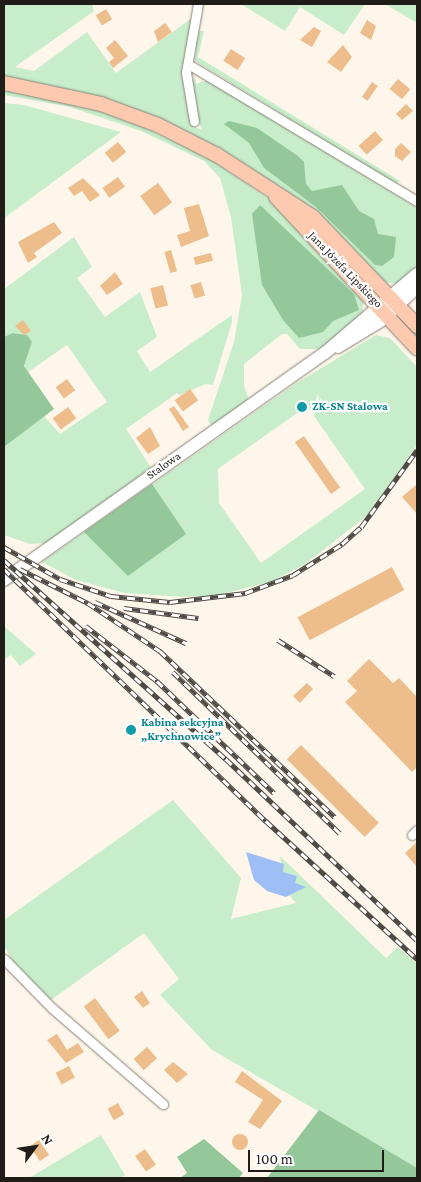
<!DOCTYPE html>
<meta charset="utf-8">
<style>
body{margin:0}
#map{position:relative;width:421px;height:1182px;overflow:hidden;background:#fef6ea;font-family:"Crimson Pro",serif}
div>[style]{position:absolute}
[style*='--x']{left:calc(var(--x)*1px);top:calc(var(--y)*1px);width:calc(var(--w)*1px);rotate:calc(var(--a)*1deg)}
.green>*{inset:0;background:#c7edcb}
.forest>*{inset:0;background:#94c89a}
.water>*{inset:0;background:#9ebff5}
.building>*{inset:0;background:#eebd8c;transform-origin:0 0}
.round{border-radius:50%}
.roads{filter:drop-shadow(0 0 1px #878075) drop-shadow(0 0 1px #878075)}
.street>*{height:9px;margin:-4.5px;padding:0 4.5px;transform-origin:4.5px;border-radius:4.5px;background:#fff}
.secondary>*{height:12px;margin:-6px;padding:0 6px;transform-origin:6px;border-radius:6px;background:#fff}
.primary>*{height:14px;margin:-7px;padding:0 7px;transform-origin:7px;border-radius:7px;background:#fdcab0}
.rail>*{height:4.5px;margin-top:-2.25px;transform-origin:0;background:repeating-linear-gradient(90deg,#fff 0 8px,#4e4a44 0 16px);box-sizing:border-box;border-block:1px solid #4e4a44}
.dots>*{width:14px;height:14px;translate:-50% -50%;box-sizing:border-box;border:2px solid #fff;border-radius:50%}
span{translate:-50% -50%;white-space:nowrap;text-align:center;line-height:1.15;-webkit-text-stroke:4.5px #fff;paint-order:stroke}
.street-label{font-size:12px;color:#201d19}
.culture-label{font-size:12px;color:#0d838f;font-weight:700}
.left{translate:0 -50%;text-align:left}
.frame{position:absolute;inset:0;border:5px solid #201d19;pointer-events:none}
.north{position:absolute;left:10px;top:1122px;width:50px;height:50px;-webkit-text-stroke:4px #fff;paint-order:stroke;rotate:59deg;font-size:14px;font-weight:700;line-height:20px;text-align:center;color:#201d19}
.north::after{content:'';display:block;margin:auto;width:18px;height:22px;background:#201d19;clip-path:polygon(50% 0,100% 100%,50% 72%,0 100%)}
.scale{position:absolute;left:248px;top:1150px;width:136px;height:22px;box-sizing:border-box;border:2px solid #201d19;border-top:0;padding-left:6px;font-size:15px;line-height:18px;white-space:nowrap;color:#201d19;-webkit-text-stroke:4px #fff;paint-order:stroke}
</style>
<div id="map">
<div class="green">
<i style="clip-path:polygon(4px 4px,92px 4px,94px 11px,15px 67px,34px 71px,87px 32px,116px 73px,192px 18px,183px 83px,191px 125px,202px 130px,196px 115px,192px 82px,195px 77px,196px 84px,207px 80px,417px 208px,417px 269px,399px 284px,384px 282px,228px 154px,174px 126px,95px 96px,4px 77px)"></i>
<i style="clip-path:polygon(241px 4px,365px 4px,344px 35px,300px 7px,285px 31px)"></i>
<i style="clip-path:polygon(385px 4px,417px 5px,417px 23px)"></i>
<i style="clip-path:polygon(197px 31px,204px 31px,198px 57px,400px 181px,396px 184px,195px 61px)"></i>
<i style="clip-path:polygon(4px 90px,69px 102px,121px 117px,206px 156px,275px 203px,364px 297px,362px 316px,323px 349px,300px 349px,287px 334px,282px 334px,244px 364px,244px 386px,249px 400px,212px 426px,208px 420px,234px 342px,242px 295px,231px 217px,220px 178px,204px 161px,141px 131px,70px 107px,4px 95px)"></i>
<i style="clip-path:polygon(4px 103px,24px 105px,121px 132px,4px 218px)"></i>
<i style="clip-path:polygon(74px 237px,92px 267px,77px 278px,105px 317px,140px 292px,157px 337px,137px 351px,150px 372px,232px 315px,232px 322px,213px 385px,206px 384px,180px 395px,177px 393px,126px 429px,152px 469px,48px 543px,30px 544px,4px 535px,4px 447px,44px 416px,60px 434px,107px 402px,67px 345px,28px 372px,24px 366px,32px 342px,27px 335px,13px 333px,4px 337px,4px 289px)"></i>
<i style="clip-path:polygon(evenodd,376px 335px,390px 338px,417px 367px,417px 445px,368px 515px,304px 565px,270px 582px,218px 595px,183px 597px,125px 593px,76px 580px,42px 562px,295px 384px,376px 335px,307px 406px,365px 489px,261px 563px,219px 503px,218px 469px,307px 406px)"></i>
<i style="clip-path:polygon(4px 626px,36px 654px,20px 666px,11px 655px,4px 659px)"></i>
<i style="clip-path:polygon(173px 800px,241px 878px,231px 919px,296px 903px,290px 896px,297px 876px,283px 872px,280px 856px,386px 958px,398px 947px,417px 964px,417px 1168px,212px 1050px,160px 995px,179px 979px,144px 933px,51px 1000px,13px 961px,4px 946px,4px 920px)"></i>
<i style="clip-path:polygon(101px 1135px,125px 1175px,120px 1178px,29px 1178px)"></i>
</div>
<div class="forest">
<i style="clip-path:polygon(229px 121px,257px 128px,298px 156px,304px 162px,306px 184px,312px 191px,342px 185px,359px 211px,374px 219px,378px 234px,396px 237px,394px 257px,382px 266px,375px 265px,316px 207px,264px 168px,249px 143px,224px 124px)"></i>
<i style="clip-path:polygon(260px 205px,354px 294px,359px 310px,333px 321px,323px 332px,299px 338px,283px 320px,262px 285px,252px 214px)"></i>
<i style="clip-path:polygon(13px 333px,27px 335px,32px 342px,24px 366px,54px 409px,4px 447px,4px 337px)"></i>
<i style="clip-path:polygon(152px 484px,186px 534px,128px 576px,84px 532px)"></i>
<i style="clip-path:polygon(319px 1110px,417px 1168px,417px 1178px,267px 1178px)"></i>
<i style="clip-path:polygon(204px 1139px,243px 1173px,239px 1178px,180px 1178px,187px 1173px,177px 1157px)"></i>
</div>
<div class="water">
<i style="clip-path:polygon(246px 852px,284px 864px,283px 872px,297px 876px,295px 883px,306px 887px,286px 897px,267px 891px,254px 880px)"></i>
</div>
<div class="building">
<i style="left:106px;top:9px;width:12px;height:12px;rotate:59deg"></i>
<i style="clip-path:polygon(367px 20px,376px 26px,371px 40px,360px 33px)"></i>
<i style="clip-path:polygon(165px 23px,172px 32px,158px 42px,154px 31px)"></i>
<i style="clip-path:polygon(314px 27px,321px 31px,312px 47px,300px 40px)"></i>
<i style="clip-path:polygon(115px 40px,128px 56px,113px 68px,109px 62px,114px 58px,106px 48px)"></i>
<i style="clip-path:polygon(343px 45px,352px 57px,341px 72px,327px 62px)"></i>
<i style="left:231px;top:49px;width:17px;height:14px;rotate:33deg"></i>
<i style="left:398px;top:79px;width:16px;height:13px;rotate:40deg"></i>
<i style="left:372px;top:82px;width:7px;height:18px;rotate:34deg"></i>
<i style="clip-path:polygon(406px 104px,413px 111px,402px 120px,396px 114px)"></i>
<i style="left:375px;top:131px;width:12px;height:22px;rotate:48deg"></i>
<i style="left:118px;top:142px;width:13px;height:17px;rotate:51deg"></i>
<i style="clip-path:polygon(401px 143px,411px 152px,402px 161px,395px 156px,395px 149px)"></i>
<i style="left:118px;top:177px;width:12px;height:19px;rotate:55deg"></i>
<i style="clip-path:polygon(83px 178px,100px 195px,90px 202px,82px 191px,74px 196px,68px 188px)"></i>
<i style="left:158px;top:183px;width:24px;height:22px;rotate:54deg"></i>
<i style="clip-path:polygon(199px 204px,209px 236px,181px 247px,177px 235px,190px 231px,184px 208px)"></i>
<i style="clip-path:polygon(54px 222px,62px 233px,34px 253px,37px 257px,28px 263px,18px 242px)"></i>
<i style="left:171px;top:250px;width:22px;height:7px;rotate:74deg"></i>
<i style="left:211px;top:253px;width:8px;height:18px;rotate:76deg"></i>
<i style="clip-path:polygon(115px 272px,123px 284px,107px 295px,100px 286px)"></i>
<i style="left:201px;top:282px;width:14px;height:11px;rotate:73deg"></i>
<i style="left:163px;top:285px;width:21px;height:13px;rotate:76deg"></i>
<i style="clip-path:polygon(23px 320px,31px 331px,24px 335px,15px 326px)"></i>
<i style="left:67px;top:379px;width:14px;height:14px;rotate:54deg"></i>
<i style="left:190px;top:389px;width:14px;height:19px;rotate:54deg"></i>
<i style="clip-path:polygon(174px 406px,189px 427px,183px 431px,169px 409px)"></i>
<i style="left:68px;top:407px;width:14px;height:19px;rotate:54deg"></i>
<i style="clip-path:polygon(150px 427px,160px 446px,148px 454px,136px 438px)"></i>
<i style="left:304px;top:436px;width:63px;height:11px;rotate:55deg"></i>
<i style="clip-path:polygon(417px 484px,417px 514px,402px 497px)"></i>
<i style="left:392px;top:567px;width:26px;height:107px;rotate:62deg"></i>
<i style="clip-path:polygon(369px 659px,393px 683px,399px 678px,417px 697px,417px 767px,412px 772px,345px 702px,357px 691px,347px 681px)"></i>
<i style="clip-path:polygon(307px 683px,313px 689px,300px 703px,293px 696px)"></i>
<i style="left:301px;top:745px;width:110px;height:20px;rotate:45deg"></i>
<i style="clip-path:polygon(417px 842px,417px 867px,405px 853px)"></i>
<i style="clip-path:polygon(142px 991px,150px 1003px,143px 1008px,134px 997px)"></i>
<i style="left:95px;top:998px;width:41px;height:14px;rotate:53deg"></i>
<i style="clip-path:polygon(57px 1034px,67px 1050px,78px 1043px,84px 1052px,66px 1063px,47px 1040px)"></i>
<i style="left:147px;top:1047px;width:15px;height:18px;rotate:48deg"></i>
<i style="clip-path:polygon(173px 1062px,188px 1074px,177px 1083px,164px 1070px)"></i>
<i style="left:69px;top:1066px;width:13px;height:15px;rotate:63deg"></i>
<i style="clip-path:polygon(242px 1071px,282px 1101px,260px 1129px,248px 1122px,263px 1100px,235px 1082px)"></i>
<i style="left:118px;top:1103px;width:13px;height:12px;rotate:61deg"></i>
<i class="round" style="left:232px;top:1134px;width:16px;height:16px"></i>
<i style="left:39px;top:1140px;width:18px;height:11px;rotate:56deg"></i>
<i style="left:145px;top:1149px;width:19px;height:12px;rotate:55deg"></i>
</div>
<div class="roads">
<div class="street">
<i style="--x:188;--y:64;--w:267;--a:30.9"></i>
<i style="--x:194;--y:121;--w:50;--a:-99.3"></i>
<i style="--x:186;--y:72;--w:69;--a:-80"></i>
<i style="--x:412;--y:835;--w:7;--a:-45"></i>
<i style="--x:4;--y:959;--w:69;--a:45.6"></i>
<i style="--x:52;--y:1008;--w:147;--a:40.9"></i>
</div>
<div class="secondary">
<i style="--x:338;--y:347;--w:52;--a:-31.5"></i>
<i style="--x:382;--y:320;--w:48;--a:-43.3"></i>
<i style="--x:4;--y:580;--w:393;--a:-35.3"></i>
<i style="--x:325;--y:353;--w:121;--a:-40.7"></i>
</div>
<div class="primary">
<i style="--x:4;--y:83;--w:99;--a:12.2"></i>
<i style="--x:101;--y:104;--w:61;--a:20.2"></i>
<i style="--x:158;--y:125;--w:66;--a:27"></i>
<i style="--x:217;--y:155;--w:114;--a:32.9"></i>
<i style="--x:313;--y:217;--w:151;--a:46.3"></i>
<i style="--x:276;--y:197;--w:207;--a:47"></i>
</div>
</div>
<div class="rail">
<i style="--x:4;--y:547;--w:64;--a:29.7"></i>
<i style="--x:60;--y:579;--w:54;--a:18.4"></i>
<i style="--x:111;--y:596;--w:59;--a:5.8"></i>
<i style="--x:170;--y:602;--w:76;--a:-6.8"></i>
<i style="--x:245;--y:593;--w:51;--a:-20.6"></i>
<i style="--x:293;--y:575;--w:58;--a:-32.3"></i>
<i style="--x:342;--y:544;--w:25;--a:-42"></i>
<i style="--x:361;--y:527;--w:95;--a:-54"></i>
<i style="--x:4;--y:560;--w:298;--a:41.9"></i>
<i style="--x:226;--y:759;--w:263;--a:43.5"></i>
<i style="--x:4;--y:569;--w:364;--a:43.9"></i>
<i style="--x:266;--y:821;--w:205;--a:42.4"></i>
<i style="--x:20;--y:569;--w:76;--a:26.6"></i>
<i style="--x:88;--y:603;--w:87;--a:33.7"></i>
<i style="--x:160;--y:651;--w:241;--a:43.5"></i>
<i style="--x:95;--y:602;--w:100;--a:24.3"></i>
<i style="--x:124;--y:608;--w:75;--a:7.7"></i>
<i style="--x:86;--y:626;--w:90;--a:37.8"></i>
<i style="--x:157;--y:681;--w:162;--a:43.7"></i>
<i style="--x:278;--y:640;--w:67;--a:32.7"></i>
<i style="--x:173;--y:672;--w:232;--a:44"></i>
</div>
<div class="dots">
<i style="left:302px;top:407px;background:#0f9aa8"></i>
<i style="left:131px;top:730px;background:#0f9aa8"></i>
</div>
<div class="street-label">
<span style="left:345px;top:270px;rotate:46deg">Jana Józefa Lipskiego</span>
<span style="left:164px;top:466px;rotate:-35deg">Stalowa</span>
</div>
<div class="culture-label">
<span class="left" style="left:312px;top:407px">ZK-SN Stalowa</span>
<span class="left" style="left:141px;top:730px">Kabina sekcyjna<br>„Krychnowice”</span>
</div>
<div class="frame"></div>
<div class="north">N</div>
<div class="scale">100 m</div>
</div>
